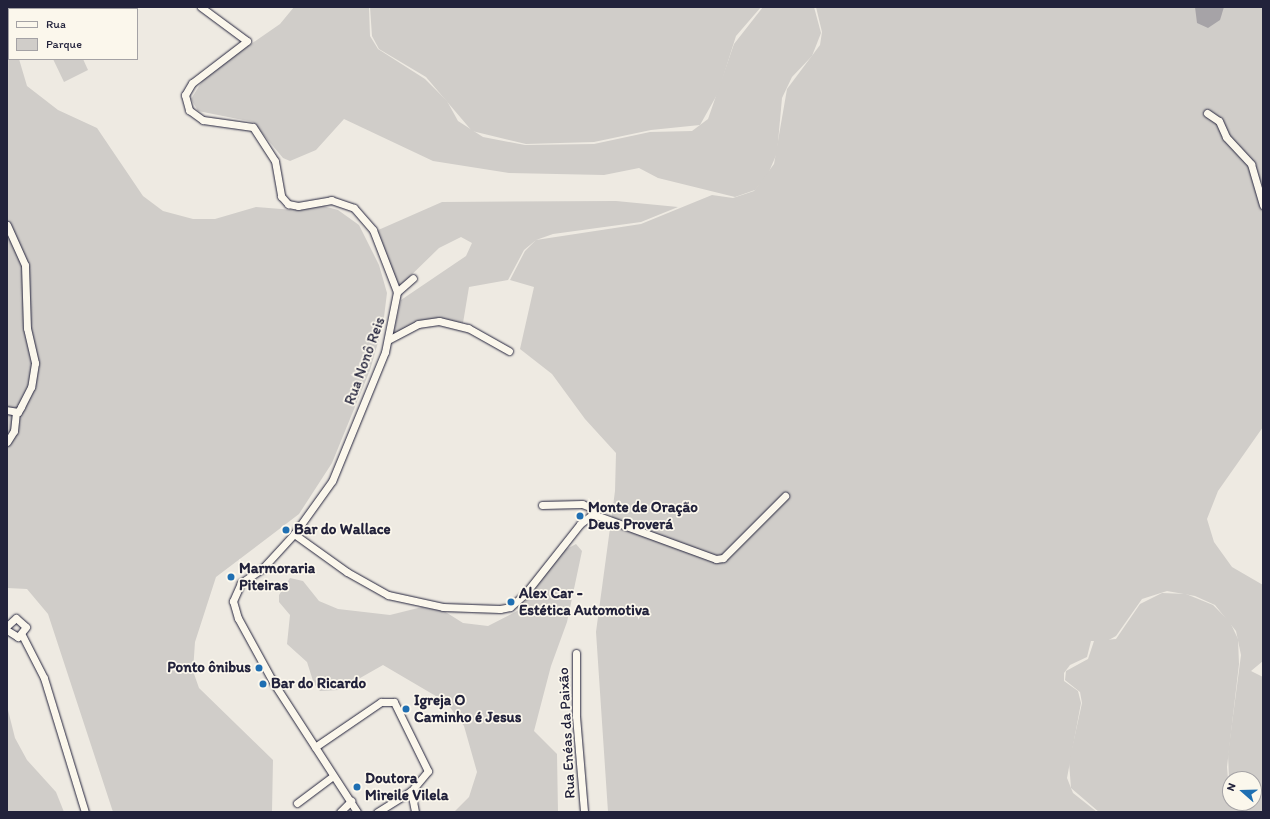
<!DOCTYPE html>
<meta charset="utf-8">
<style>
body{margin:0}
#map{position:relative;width:1270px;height:819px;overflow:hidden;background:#eeeae2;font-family:Itim,sans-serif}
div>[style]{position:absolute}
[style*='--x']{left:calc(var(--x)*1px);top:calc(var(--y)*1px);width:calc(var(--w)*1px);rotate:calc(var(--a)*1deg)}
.green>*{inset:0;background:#d0cdc9}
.water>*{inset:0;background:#a6a3a7}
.roads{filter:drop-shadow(0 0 1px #22223b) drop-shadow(0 0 1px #22223b)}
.street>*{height:7px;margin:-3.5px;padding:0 3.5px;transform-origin:3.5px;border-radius:3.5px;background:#fbf7ec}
.dots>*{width:11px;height:11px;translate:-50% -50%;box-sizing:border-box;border:2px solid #fbf7ec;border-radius:50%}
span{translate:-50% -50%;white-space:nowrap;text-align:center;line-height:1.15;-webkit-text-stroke:3.5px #fbf7ec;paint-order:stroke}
.street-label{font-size:15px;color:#22223b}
.poi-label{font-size:15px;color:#22223b;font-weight:700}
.left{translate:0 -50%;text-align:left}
.right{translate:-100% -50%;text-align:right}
.frame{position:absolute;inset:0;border:8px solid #22223b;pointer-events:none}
.legend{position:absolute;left:8px;top:8px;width:130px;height:52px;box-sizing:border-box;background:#fbf7ec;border:1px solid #a4a2a5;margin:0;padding:5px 7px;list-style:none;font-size:12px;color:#22223b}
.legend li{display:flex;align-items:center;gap:8px;height:20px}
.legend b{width:20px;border:1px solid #a4a2a5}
.north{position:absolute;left:1222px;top:771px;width:40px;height:40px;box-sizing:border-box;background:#fbf7ec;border:1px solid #a4a2a5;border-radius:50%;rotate:290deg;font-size:11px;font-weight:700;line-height:16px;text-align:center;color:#22223b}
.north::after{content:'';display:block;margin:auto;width:14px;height:18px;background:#1f6fb2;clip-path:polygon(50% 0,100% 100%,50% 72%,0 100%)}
</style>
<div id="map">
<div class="green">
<i style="clip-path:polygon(294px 7px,369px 7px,370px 36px,378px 49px,425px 79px,447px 101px,458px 121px,483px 137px,525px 145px,594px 144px,650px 132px,692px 131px,708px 119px,734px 44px,763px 7px,814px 7px,821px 33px,812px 56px,792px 77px,782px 98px,777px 153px,768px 174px,755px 190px,735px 197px,658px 178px,639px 168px,604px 175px,509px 173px,433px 161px,344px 119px,316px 150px,290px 161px,283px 158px,253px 122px,198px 111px,191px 99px,206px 75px,280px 24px)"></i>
<i style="clip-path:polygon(370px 7px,761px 7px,736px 36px,718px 93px,700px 125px,651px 130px,594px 142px,526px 144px,472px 131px,426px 77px,379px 49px,372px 36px)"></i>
<i style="clip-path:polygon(816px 7px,1263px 7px,1263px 427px,1218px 491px,1207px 519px,1214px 542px,1232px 567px,1263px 585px,1263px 661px,1251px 671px,1263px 677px,1263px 812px,1246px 812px,1242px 803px,1254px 803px,1254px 779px,1229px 778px,1228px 754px,1241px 655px,1236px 631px,1215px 605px,1195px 596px,1167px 591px,1142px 599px,1116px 636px,1107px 641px,1091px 641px,1087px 657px,1070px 665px,1064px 673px,1064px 681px,1078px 691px,1081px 703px,1067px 778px,1073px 793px,1097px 812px,608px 812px,596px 632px,615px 491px,616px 453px,585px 419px,552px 374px,520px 349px,534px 287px,510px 280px,525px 251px,536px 240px,524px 250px,508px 280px,469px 287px,463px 323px,442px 319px,393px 335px,401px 300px,466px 256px,472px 243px,461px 237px,439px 248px,398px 288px,376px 231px,442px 202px,616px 201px,678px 207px,641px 222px,553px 234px,536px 240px,641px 224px,712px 195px,733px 198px,754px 191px,774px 164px,787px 89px,820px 45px,822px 32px)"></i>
<i style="clip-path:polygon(7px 27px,9px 59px,19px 59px,27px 86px,58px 110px,97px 128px,143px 196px,163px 211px,193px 219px,215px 219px,256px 207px,294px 210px,323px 206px,338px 210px,359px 225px,379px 265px,387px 293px,383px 325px,370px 370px,332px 463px,299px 514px,216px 577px,195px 642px,193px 671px,199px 688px,273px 760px,272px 812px,113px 812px,48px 614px,27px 589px,7px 588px)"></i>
<i style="clip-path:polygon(53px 59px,83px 59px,88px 70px,64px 82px)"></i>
<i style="clip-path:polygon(576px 544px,582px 551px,567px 622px,551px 666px,534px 731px,557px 754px,558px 812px,454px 812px,469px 797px,477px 772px,464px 726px,446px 702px,383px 665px,339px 690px,320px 691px,314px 684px,307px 662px,287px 644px,290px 615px,279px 602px,279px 595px,290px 578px,303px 581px,319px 601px,338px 609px,390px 615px,422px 607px,444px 611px,463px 623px,488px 626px,519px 610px,563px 551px)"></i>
<i style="clip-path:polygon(1162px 593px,1186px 594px,1213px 605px,1230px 622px,1238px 639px,1239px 664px,1227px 767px,1230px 803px,1240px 803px,1245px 812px,1099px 812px,1071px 788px,1069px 762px,1082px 703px,1080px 692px,1065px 680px,1066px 671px,1088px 659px,1094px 641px,1116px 639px,1140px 604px)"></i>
<i style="clip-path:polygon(7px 706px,15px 738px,27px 760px,56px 792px,64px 812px,7px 812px)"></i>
</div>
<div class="water">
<i style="clip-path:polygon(1195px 7px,1224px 7px,1220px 20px,1208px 28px,1197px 23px)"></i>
</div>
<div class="roads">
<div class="street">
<i style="--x:201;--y:7;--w:57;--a:36.5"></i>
<i style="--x:247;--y:41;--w:69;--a:142.6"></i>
<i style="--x:192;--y:83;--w:14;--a:120"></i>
<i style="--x:185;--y:95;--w:16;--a:75"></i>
<i style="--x:189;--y:110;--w:17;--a:36"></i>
<i style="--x:203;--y:120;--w:50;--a:8"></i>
<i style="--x:253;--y:127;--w:40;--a:57.1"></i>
<i style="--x:275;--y:161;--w:36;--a:80"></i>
<i style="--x:281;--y:196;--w:11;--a:49"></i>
<i style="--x:288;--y:204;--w:10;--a:11"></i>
<i style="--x:298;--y:206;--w:34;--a:-10"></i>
<i style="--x:331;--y:200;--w:24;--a:19"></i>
<i style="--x:354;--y:208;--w:29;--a:49"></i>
<i style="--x:373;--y:230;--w:66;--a:68.8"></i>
<i style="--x:397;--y:292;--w:61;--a:101.3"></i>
<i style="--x:385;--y:352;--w:139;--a:112.3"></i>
<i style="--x:332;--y:481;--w:65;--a:125.6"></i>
<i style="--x:294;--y:534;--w:46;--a:132.4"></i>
<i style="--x:263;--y:568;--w:27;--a:146"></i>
<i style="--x:241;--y:583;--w:20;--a:114"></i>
<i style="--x:233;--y:601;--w:18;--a:74"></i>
<i style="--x:238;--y:618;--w:73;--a:61.3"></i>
<i style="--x:273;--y:682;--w:155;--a:57.1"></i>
<i style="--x:61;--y:9;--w:2;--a:-63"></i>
<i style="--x:1207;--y:113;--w:14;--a:34"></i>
<i style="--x:1219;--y:121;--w:17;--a:66"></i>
<i style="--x:1226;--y:137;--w:37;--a:47"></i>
<i style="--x:1251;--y:164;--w:43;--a:73.7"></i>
<i style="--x:7;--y:225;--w:44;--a:65.8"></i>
<i style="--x:25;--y:265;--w:63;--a:88.2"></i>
<i style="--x:27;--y:328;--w:36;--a:77"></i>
<i style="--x:35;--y:363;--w:24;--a:99"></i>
<i style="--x:31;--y:387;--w:22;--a:117"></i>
<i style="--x:21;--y:407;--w:6;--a:121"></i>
<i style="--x:18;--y:412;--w:11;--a:-170"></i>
<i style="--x:397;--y:292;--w:21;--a:-41"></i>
<i style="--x:388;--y:340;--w:34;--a:-28"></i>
<i style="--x:418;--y:324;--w:21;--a:-8"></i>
<i style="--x:439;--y:321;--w:30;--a:14"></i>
<i style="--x:468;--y:328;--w:47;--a:29.3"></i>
<i style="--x:7;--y:442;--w:13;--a:-58"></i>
<i style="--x:14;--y:431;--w:19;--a:-84"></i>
<i style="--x:542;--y:505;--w:40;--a:-1.4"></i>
<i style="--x:582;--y:504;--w:9;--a:21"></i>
<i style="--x:590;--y:507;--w:8;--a:67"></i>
<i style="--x:294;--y:534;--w:65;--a:35.6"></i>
<i style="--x:347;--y:572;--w:47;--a:29.3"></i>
<i style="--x:388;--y:595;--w:56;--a:12.3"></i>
<i style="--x:443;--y:607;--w:57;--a:2"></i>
<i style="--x:500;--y:609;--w:10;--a:-11"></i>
<i style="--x:510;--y:607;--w:18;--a:-41"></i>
<i style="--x:524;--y:595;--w:90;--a:-51.7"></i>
<i style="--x:580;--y:524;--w:16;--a:-38"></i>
<i style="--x:593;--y:514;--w:131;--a:20.1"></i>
<i style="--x:716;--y:559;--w:7;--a:-8"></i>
<i style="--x:723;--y:558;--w:88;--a:-45"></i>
<i style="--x:7;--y:626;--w:12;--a:-42"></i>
<i style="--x:16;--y:618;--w:13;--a:42"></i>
<i style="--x:26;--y:627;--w:13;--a:129"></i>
<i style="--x:18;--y:637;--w:13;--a:-148"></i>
<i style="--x:22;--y:635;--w:48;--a:62.9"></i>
<i style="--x:44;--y:678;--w:140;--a:73"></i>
<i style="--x:576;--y:653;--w:63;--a:90"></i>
<i style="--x:576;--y:716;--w:96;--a:85.2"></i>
<i style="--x:315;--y:747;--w:80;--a:-34.3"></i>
<i style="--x:381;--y:702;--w:13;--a:0"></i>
<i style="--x:394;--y:702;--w:77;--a:63.8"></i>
<i style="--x:428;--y:771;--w:26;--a:130"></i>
<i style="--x:411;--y:791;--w:40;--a:148"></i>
<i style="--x:411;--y:791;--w:21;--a:79"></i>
<i style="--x:297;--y:803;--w:45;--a:-36.9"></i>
<i style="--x:340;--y:812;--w:16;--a:-45"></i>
</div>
</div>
<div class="dots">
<i style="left:580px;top:516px;background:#1f6fb2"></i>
<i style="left:286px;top:530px;background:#1f6fb2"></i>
<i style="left:231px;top:577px;background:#1f6fb2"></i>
<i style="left:511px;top:602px;background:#1f6fb2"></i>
<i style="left:259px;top:668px;background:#1f6fb2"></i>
<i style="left:263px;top:684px;background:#1f6fb2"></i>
<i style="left:406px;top:709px;background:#1f6fb2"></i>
<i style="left:357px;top:787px;background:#1f6fb2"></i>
</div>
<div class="street-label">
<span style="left:365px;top:361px;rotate:-70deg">Rua Nonô Reis</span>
<span style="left:567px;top:733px;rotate:-93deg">Rua Enéas da Paixão</span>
</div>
<div class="poi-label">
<span class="left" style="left:588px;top:516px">Monte de Oração<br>Deus Proverá</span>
<span class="left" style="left:294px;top:530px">Bar do Wallace</span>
<span class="left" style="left:239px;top:577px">Marmoraria<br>Piteiras</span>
<span class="left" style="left:519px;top:602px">Alex Car -<br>Estética Automotiva</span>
<span class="right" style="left:251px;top:668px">Ponto ônibus</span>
<span class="left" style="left:271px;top:684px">Bar do Ricardo</span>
<span class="left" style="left:414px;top:709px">Igreja O<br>Caminho é Jesus</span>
<span class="left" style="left:365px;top:787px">Doutora<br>Mireile Vilela</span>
</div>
<div class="frame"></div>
<ul class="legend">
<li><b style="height:5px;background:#fbf7ec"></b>Rua</li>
<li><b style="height:11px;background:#d0cdc9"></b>Parque</li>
</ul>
<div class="north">N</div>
</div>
